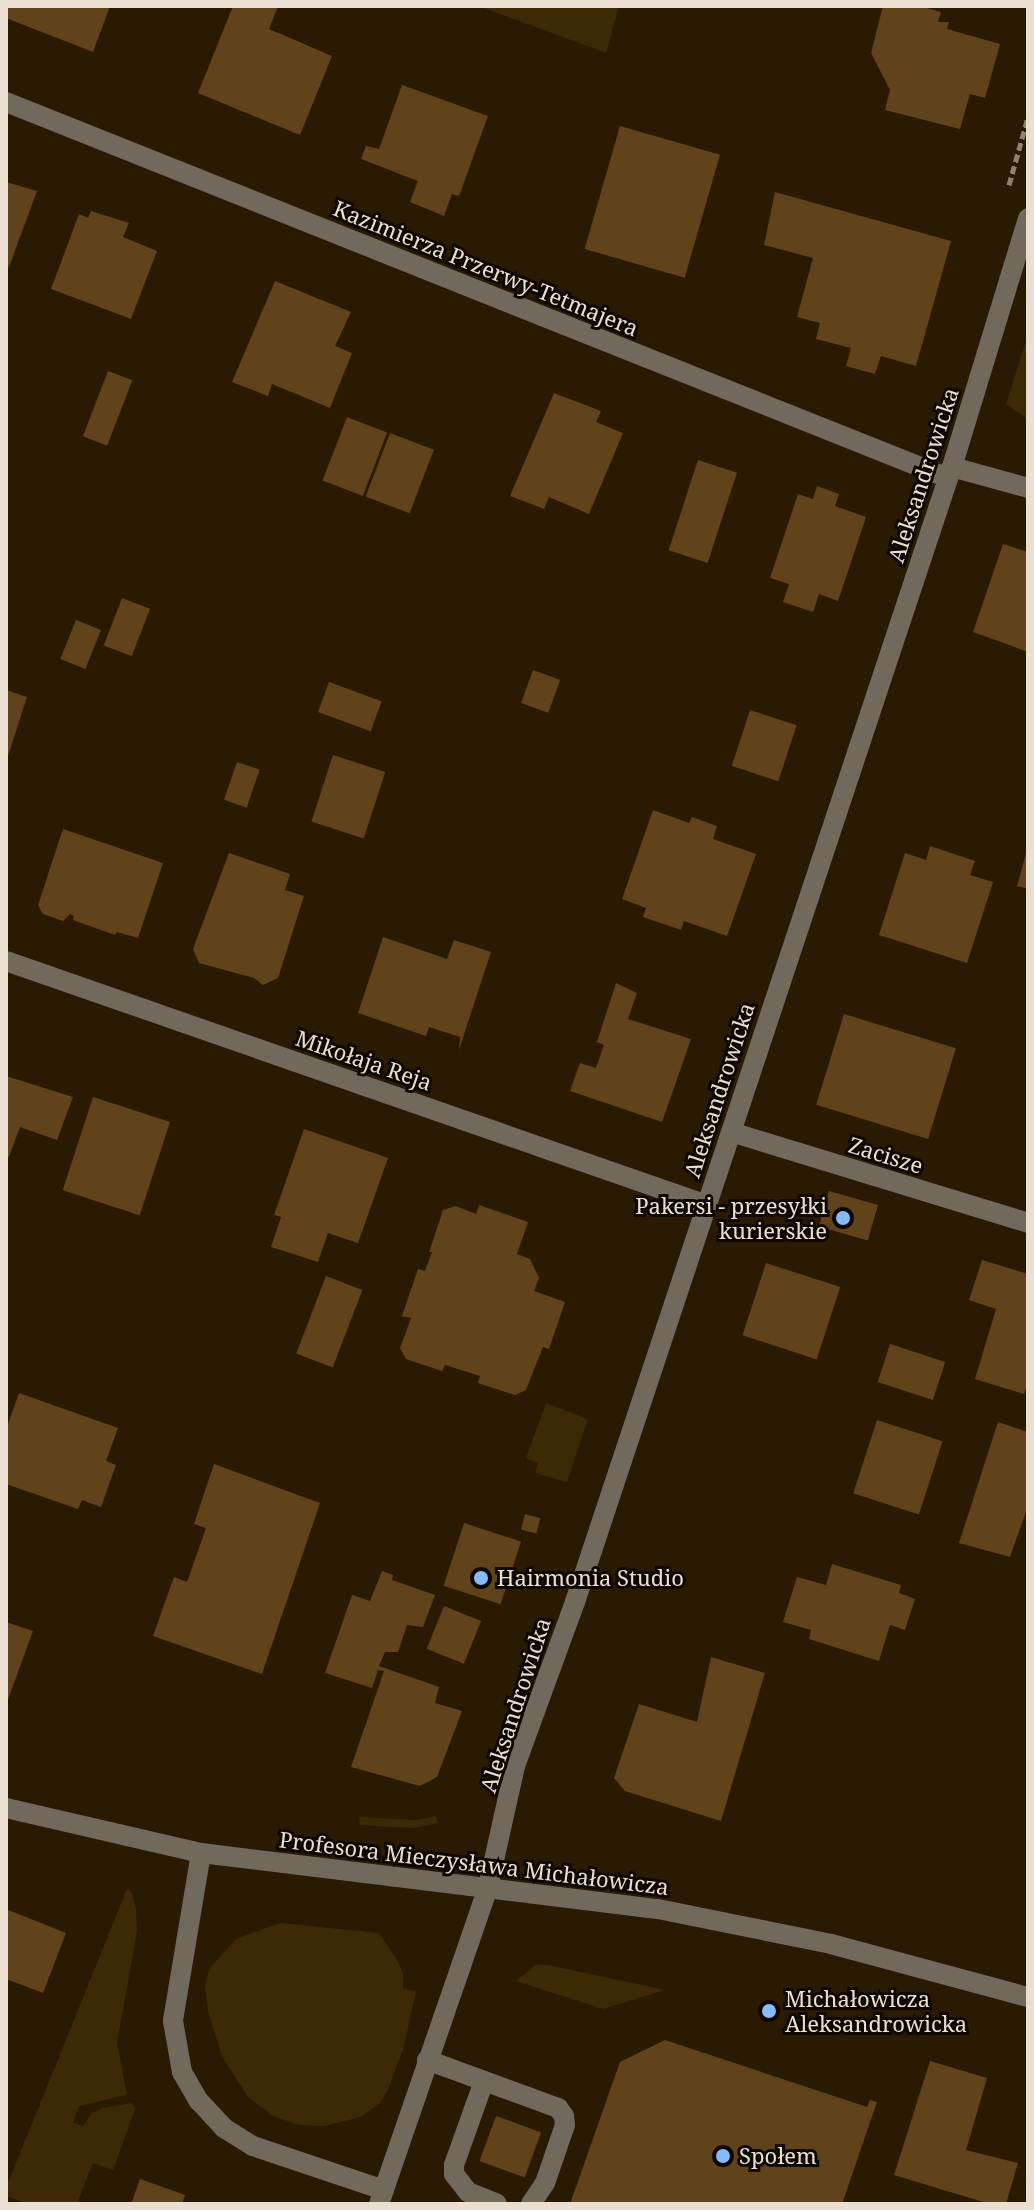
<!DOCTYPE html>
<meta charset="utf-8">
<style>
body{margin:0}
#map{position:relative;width:1034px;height:2210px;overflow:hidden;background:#2b1a02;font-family:"Noto Serif",serif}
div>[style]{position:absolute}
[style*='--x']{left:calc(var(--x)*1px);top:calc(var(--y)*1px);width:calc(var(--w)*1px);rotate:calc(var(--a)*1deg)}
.green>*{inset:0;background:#3e2907}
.building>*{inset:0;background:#60431a;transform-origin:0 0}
.path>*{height:5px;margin-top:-2.5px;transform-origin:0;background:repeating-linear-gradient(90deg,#90826f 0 8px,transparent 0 12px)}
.minor>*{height:20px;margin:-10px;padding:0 10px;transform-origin:10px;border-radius:10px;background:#72695d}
.dots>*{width:22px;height:22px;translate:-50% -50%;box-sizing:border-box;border:4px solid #0e0701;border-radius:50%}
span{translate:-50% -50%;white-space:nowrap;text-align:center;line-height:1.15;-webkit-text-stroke:6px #0e0701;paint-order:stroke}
.street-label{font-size:22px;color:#ebdfd1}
.poi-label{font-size:22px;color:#ebdfd1}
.right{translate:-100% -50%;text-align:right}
.left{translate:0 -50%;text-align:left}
.frame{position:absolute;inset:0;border:8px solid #ebdfd1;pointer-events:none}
</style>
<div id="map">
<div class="green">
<i style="clip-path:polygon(479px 6px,619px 6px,606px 53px)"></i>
<i style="clip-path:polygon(1028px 335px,1028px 419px,1006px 404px)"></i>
<i style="clip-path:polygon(546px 1403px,588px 1419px,567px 1482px,535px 1473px,538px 1463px,526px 1458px)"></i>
<i style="clip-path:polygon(436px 1816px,438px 1823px,412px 1828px,360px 1825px,359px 1817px,417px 1820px)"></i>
<i style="clip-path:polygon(127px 1889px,132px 1893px,136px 1909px,137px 1931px,117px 2043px,127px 2095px,79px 2106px,73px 2123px,83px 2126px,92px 2113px,103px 2108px,132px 2103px,135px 2109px,113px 2170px,93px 2163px,78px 2201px,87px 2204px,29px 2204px,6px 2196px,6px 2188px)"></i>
<i style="clip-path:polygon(280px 1923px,379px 1933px,398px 1962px,403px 1975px,403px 1989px,416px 1991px,404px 2046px,388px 2089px,381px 2102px,361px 2117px,324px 2126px,299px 2125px,273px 2116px,248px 2097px,222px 2056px,208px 2011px,205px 1984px,210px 1968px,236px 1939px)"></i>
<i style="clip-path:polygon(536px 1965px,548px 1965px,665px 1990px,603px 2009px,516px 1981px)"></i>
</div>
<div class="building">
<i style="clip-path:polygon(6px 6px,110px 6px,93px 52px,6px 18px)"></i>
<i style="clip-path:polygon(233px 6px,278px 6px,269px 29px,332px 56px,300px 135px,198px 93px)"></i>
<i style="clip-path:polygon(883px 6px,920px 6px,941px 12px,938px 22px,949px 22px,947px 29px,1000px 44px,985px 98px,970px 94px,960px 129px,885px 110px,890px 90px,871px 53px)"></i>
<i style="clip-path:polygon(402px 85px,488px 116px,459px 196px,452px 194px,444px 216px,410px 202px,418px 181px,361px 159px,366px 146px,379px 149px)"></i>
<i style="left:620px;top:126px;width:104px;height:128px;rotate:16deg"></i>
<i style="clip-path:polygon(6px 182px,37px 191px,9px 267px,6px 266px)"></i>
<i style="clip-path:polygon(775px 192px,951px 241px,916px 366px,881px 356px,875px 374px,846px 366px,851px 348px,816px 339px,820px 323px,797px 317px,813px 258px,764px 245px)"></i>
<i style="clip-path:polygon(91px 211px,129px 223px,123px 237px,157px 251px,131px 319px,51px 289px,79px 214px,88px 218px)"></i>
<i style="clip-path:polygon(275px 281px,351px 312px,335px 346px,352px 353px,330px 408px,272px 384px,268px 396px,232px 382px)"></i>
<i style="left:108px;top:371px;width:26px;height:70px;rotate:21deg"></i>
<i style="clip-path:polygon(554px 393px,601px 411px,596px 422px,623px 433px,589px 514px,549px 497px,544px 509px,510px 496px)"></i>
<i style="left:347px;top:417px;width:43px;height:68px;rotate:21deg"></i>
<i style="left:390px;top:433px;width:47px;height:68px;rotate:21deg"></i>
<i style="left:698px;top:460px;width:41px;height:95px;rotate:18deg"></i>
<i style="clip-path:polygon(817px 486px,839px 494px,835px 506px,866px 517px,838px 601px,819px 594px,813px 612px,783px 602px,789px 584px,770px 578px,798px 494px,813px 499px)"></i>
<i style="clip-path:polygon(1003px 544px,1028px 552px,1028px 652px,973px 632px)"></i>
<i style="left:122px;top:598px;width:30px;height:51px;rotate:21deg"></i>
<i style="left:76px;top:620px;width:27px;height:42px;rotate:22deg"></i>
<i style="left:533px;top:670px;width:29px;height:35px;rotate:20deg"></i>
<i style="left:329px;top:682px;width:56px;height:32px;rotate:20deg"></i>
<i style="clip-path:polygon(6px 690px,27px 697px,7px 759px,6px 759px)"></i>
<i style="left:750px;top:710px;width:49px;height:59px;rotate:18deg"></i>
<i style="left:333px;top:755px;width:55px;height:70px;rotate:18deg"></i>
<i style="left:237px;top:762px;width:24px;height:40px;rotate:19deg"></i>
<i style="clip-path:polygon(653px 810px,689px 823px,692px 817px,717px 826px,713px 839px,756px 854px,727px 936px,684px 921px,681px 930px,643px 917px,646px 908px,622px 899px)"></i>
<i style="clip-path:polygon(63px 829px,163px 863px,138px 938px,117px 932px,115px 935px,73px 920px,74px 916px,70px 914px,63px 921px,43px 914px,38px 905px)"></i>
<i style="clip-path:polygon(930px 846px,975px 861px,970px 875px,993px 882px,967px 963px,879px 935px,905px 853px,926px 860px)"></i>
<i style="clip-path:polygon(1027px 850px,1028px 850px,1028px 889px,1017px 886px)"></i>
<i style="clip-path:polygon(229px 853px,290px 874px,285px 890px,304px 896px,278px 978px,263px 985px,254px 978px,199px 963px,193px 949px)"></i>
<i style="clip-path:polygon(383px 937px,447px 959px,454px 940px,491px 952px,459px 1050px,460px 1037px,429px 1027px,426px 1036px,358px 1013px)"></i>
<i style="clip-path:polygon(616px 983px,637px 993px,628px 1019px,691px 1039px,662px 1122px,570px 1091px,580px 1063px,596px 1068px,604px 1045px,597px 1042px)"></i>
<i style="left:844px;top:1014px;width:117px;height:95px;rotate:17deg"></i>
<i style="clip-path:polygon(6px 1076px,73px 1097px,57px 1140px,20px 1127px,9px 1157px,6px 1156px)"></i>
<i style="left:93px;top:1097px;width:81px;height:98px;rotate:18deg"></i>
<i style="clip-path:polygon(304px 1129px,388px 1158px,358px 1243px,328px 1233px,318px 1262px,271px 1247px,281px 1217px,274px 1215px)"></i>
<i style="left:829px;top:1191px;width:51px;height:37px;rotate:16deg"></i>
<i style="clip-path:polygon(479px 1205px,528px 1222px,517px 1254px,530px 1259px,539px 1278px,534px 1291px,565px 1302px,549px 1349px,543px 1347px,526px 1390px,515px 1395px,478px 1383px,480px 1376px,445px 1365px,442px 1371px,406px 1359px,400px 1348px,411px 1318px,402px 1316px,418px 1269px,425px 1271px,432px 1252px,429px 1252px,443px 1210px,456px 1206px,476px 1214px)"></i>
<i style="clip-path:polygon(982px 1260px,1028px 1274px,1028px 1383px,1024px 1394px,975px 1379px,996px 1309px,969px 1300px)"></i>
<i style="left:766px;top:1263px;width:78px;height:76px;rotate:18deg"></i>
<i style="left:326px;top:1276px;width:39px;height:83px;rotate:21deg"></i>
<i style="left:890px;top:1344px;width:58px;height:40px;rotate:18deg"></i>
<i style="clip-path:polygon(19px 1393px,118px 1428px,106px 1461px,116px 1465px,101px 1507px,82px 1500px,78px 1509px,6px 1484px,6px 1430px)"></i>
<i style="left:877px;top:1420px;width:69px;height:77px;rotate:18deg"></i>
<i style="clip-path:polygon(998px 1422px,1028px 1432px,1028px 1506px,1010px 1557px,959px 1543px)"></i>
<i style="clip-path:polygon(214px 1464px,320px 1503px,262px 1674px,153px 1636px,174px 1577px,187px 1582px,206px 1528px,194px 1524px)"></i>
<i style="left:525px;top:1514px;width:16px;height:16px;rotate:15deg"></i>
<i style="left:464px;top:1523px;width:60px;height:66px;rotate:18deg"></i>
<i style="clip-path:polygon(832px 1564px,901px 1585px,899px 1593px,915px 1599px,905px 1630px,890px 1625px,879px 1661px,809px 1639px,811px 1630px,783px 1622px,797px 1577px,826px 1585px)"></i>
<i style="clip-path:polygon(382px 1571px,393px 1575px,392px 1580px,435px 1595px,423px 1627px,407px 1625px,398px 1652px,385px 1652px,379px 1666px,439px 1687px,435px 1703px,462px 1711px,437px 1777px,420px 1786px,351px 1767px,384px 1671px,378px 1670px,372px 1688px,325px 1673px,352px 1595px,370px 1601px)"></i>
<i style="left:444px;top:1606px;width:40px;height:46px;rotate:22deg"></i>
<i style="clip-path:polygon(6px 1622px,33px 1631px,6px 1705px)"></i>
<i style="clip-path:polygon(711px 1657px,765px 1673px,721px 1821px,625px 1791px,614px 1778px,639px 1704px,697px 1722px)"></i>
<i style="clip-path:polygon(6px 1909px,66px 1933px,43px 1993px,6px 1979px)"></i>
<i style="clip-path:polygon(665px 2040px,867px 2107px,870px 2100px,877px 2102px,842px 2204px,570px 2204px,620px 2062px)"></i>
<i style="clip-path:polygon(930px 2061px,987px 2078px,966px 2150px,1018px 2163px,1006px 2204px,990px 2204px,894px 2175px)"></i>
<i style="left:496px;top:2116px;width:48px;height:48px;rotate:20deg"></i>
<i style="clip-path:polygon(140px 2179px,185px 2195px,182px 2204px,131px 2204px)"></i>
</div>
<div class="path">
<i style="--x:1009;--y:185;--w:71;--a:-74.4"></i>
</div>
<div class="minor">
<i style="--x:6;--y:102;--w:1014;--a:21.76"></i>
<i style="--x:952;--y:467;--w:79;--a:15.4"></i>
<i style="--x:6;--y:961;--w:742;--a:19.19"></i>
<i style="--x:731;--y:1132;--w:311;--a:17"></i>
<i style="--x:6;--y:1808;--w:200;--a:13"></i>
<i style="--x:201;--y:1853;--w:460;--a:7"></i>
<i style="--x:658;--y:1909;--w:177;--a:11.4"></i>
<i style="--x:831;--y:1944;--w:204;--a:15.1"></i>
<i style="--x:201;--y:1853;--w:170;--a:99.5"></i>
<i style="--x:173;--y:2021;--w:52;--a:80"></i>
<i style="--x:182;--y:2072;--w:34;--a:60"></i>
<i style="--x:199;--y:2101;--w:37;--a:47"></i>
<i style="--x:224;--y:2128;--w:34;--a:32"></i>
<i style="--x:253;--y:2146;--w:138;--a:18.6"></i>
<i style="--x:427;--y:2060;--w:140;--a:20.1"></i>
<i style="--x:558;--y:2108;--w:10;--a:53"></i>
<i style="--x:564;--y:2116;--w:9;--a:84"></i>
<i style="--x:565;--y:2125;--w:61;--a:109"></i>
<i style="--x:545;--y:2183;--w:25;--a:124"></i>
<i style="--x:484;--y:2081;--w:89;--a:109.7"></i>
<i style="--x:454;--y:2165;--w:9;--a:90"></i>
<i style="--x:454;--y:2174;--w:23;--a:52"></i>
<i style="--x:468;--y:2192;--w:31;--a:22"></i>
<i style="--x:379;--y:2204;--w:335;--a:-71"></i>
<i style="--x:488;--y:1887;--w:124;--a:-77.4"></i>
<i style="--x:515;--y:1766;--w:175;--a:-69.9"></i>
<i style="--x:575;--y:1602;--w:1196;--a:-71.63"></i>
<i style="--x:952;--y:467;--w:260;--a:-73"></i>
</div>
<div class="dots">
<i style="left:843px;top:1218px;background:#86bbfb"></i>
<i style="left:481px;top:1578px;background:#86bbfb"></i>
<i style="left:769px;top:2011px;background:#86bbfb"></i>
<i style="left:723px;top:2156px;background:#86bbfb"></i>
</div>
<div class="street-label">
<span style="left:486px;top:268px;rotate:22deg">Kazimierza Przerwy-Tetmajera</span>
<span style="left:923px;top:475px;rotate:-72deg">Aleksandrowicka</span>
<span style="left:364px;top:1060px;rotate:19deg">Mikołaja Reja</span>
<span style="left:719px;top:1090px;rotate:-72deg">Aleksandrowicka</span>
<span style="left:886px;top:1155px;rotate:17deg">Zacisze</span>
<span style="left:515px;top:1705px;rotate:-72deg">Aleksandrowicka</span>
<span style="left:474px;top:1863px;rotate:7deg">Profesora Mieczysława Michałowicza</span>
</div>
<div class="poi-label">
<span class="right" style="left:827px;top:1218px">Pakersi - przesyłki<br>kurierskie</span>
<span class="left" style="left:497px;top:1578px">Hairmonia Studio</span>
<span class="left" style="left:785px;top:2011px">Michałowicza<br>Aleksandrowicka</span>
<span class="left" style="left:739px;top:2156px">Społem</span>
</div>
<div class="frame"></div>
</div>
